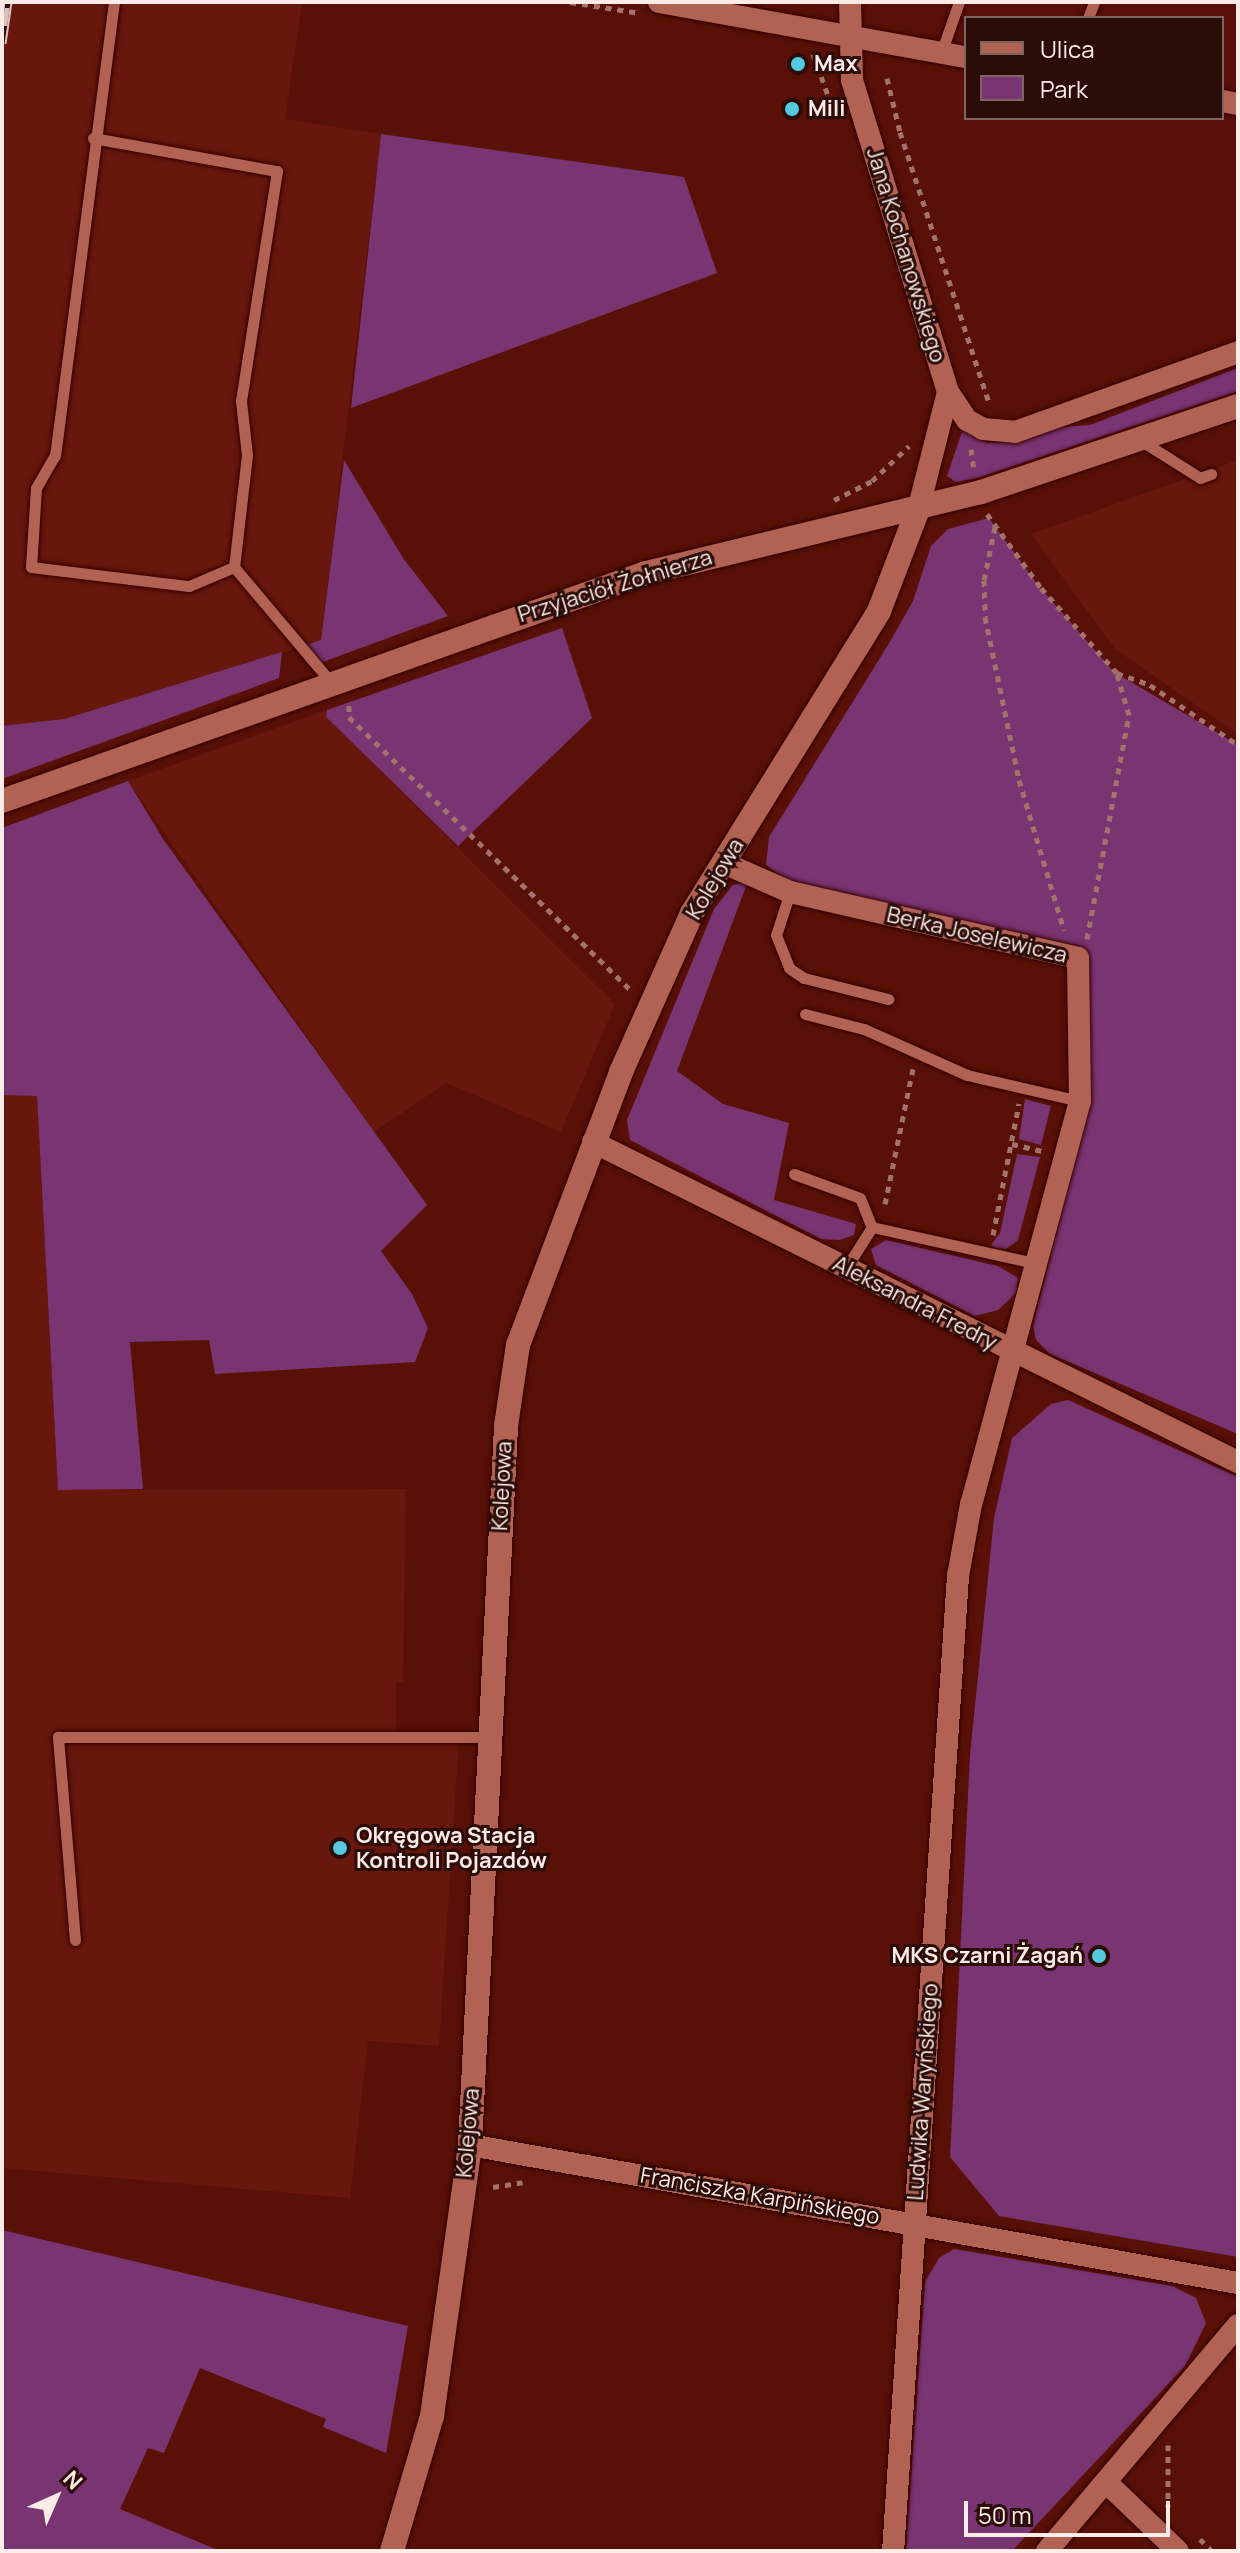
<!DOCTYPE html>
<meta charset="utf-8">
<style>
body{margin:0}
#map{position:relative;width:1240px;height:2553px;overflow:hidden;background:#591107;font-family:Manrope,sans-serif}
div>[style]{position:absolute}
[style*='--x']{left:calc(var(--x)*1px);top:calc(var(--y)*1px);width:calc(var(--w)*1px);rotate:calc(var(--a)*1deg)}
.built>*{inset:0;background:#67170b}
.green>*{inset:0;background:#793472}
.path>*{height:5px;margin-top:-2.5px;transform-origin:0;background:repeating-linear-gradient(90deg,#a2726b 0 6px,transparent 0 12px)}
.roads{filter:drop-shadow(0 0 2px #350000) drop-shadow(0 0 2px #350000)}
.lane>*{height:11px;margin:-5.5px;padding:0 5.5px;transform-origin:5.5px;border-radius:5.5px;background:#b16253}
.street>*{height:22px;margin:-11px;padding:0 11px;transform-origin:11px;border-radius:11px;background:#b16253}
.secondary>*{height:24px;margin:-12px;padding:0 12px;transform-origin:12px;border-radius:12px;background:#b16253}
.rail>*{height:9px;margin-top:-4.5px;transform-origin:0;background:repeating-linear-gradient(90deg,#2b0c07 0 18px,#ddc0bb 0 36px);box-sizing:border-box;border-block:2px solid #ddc0bb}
.dots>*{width:22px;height:22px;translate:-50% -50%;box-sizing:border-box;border:4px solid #2b0c07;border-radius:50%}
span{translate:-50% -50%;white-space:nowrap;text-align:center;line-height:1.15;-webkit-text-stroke:6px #2b0c07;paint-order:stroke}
.poi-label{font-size:22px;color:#fdebe7;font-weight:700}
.left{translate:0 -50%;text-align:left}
.right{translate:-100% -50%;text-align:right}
.street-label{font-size:22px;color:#fdebe7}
.frame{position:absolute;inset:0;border:4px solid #fdebe7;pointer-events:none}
.legend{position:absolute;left:964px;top:16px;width:260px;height:104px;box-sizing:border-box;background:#2b0c07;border:2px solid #7f6561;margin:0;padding:10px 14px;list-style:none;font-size:24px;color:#fdebe7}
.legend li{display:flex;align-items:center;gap:16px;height:40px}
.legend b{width:40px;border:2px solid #7f6561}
.north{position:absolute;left:16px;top:2457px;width:80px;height:80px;-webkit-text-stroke:6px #2b0c07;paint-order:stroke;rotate:45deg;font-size:22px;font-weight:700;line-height:32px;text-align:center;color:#fdebe7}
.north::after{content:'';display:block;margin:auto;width:28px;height:36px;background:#fdebe7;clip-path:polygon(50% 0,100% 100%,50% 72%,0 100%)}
.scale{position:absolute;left:964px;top:2501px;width:206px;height:36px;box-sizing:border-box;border:4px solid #fdebe7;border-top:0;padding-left:10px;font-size:24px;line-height:28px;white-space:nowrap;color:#fdebe7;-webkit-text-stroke:6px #2b0c07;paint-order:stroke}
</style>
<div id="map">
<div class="built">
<i style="clip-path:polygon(2px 2px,302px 2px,285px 119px,381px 134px,321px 641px,63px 719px,16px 728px,2px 726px)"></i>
<i style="clip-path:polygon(1238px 460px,1238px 734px,1115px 649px,1031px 534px)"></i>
<i style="clip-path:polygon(327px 710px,326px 717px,615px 1004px,561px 1132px,446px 1083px,374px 1132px,128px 781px)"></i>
<i style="clip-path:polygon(2px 1095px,37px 1096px,58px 1490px,406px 1489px,403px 1682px,396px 1682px,396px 1737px,459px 1738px,439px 2046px,368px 2041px,350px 2198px,2px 2168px)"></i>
</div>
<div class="green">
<i style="clip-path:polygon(381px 134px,684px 177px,717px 273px,351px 408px)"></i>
<i style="clip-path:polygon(1238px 368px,1238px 391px,977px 478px,956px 482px,947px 476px,963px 429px,987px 443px,1016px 442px,1060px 427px,1090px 425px)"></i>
<i style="clip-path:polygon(344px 460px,403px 558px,448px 616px,309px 667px,297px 648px,321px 640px)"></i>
<i style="clip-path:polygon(989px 518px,1038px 585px,1114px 672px,1238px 745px,1238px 1434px,1050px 1354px,1036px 1340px,1033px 1325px,1085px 1120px,1068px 944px,790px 882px,766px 865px,769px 837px,888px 645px,913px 601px,931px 546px,948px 529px)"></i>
<i style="clip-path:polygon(562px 628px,592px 718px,458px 846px,326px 717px,327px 710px)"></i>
<i style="clip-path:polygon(282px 652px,279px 678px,2px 779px,2px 726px,64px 719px)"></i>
<i style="clip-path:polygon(128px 781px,163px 839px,427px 1205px,381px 1251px,412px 1294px,428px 1328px,415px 1362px,215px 1374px,209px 1340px,130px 1342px,143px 1489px,58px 1490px,37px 1096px,2px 1095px,2px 828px)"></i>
<i style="clip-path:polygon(748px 881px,677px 1071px,723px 1104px,789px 1123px,774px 1200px,856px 1224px,854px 1235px,839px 1240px,821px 1239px,630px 1140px,627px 1120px,714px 909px,733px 885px)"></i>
<i style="clip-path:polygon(1025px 1099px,1051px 1106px,1041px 1145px,1019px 1139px)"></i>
<i style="clip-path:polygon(1017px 1154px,1040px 1157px,1018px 1240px,1006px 1249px,995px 1248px,991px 1245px,1000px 1233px)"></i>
<i style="clip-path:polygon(886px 1240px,998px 1266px,1018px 1278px,1016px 1293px,998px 1310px,975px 1316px,876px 1265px,871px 1249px)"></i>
<i style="clip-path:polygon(1068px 1400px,1238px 1477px,1238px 2257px,999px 2216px,950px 2157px,970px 1755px,994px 1518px,1012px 1438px,1051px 1404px)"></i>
<i style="clip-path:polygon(2px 2230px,408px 2326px,386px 2453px,323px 2427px,326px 2419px,200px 2368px,164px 2453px,148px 2448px,120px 2509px,220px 2551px,2px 2551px)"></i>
<i style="clip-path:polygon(954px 2249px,1172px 2286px,1196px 2298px,1206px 2323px,1185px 2366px,1012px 2551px,906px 2551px,925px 2282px,939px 2258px)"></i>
</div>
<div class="path">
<i style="--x:570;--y:2;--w:71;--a:8.9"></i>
<i style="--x:813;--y:54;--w:50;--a:70.1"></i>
<i style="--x:887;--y:78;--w:56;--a:76.5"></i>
<i style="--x:900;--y:132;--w:287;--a:71.8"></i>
<i style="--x:971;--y:449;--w:21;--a:82"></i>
<i style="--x:834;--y:500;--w:42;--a:-26.6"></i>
<i style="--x:872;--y:481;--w:51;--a:-43.4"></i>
<i style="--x:987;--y:514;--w:92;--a:53.9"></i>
<i style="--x:1041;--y:588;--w:114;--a:48.2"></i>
<i style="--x:1117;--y:673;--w:35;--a:20"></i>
<i style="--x:1150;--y:685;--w:107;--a:34.3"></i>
<i style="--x:995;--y:527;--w:54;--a:101.7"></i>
<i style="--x:984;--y:580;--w:37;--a:88"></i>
<i style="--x:985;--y:617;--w:167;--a:78.2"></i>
<i style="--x:1019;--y:780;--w:157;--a:73.3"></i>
<i style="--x:349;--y:705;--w:12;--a:90"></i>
<i style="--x:349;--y:717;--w:394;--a:44.1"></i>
<i style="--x:1087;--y:939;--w:228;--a:-79.4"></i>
<i style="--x:1129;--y:715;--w:43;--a:-106.3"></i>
<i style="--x:1012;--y:1144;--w:31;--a:13"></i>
<i style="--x:885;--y:1204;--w:138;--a:-78.3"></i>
<i style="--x:993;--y:1235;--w:134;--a:-78.8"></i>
<i style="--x:493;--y:2187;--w:30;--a:-9"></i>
<i style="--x:1168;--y:2445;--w:62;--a:90"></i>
<i style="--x:1200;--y:2539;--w:17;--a:45"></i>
</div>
<div class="roads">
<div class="lane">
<i style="--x:114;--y:2;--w:457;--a:97.4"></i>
<i style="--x:55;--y:455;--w:38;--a:120"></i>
<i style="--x:36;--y:488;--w:79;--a:93.6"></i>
<i style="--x:31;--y:567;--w:159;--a:6.9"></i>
<i style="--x:189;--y:586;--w:49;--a:-22.9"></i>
<i style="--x:1088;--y:18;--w:17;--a:-69"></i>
<i style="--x:941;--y:53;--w:54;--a:-70.6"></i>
<i style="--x:93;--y:138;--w:187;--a:10.2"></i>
<i style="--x:277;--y:171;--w:233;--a:98.9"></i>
<i style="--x:241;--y:401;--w:54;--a:83.7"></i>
<i style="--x:247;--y:455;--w:113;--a:96.6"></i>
<i style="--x:234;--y:567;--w:149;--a:49.9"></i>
<i style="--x:1140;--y:440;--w:71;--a:32.3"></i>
<i style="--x:1200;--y:478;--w:12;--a:-20"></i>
<i style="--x:790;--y:892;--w:45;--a:108"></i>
<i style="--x:776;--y:935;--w:35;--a:68"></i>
<i style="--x:789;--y:968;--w:18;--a:34"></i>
<i style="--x:804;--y:978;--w:87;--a:14"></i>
<i style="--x:805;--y:1014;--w:61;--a:14.3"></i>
<i style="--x:864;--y:1029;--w:113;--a:24.1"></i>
<i style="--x:967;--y:1075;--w:116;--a:13"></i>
<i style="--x:794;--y:1174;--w:70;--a:20"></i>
<i style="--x:860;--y:1198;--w:31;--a:68"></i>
<i style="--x:846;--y:1268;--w:49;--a:-57.6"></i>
<i style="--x:872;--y:1227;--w:167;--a:12.5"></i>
<i style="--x:75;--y:1940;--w:204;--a:-94.8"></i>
<i style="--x:58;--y:1737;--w:430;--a:0"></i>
</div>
<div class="street">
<i style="--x:659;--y:2;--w:312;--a:10.2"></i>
<i style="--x:850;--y:2;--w:78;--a:88.5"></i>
<i style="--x:852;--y:80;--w:326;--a:72.9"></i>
<i style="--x:948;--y:392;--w:119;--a:104.2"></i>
<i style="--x:1222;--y:101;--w:16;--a:11"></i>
<i style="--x:948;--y:392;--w:34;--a:56"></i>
<i style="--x:967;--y:420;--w:18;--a:29"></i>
<i style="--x:983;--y:429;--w:32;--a:5"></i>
<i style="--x:1015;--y:432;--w:237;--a:-19.7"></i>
<i style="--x:724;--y:863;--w:72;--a:23.7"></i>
<i style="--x:790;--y:892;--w:295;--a:12.9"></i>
<i style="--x:1078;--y:958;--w:143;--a:89.2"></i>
<i style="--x:1080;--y:1101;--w:417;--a:105.1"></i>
<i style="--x:971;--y:1504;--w:73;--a:100.2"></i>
<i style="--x:958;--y:1576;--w:977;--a:93.81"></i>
<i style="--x:593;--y:1142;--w:720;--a:26.39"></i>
<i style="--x:470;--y:2145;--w:780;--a:10.19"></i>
<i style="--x:1107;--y:2483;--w:98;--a:43.8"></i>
<i style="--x:1047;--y:2551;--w:296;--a:-49.8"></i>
</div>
<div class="secondary">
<i style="--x:2;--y:801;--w:683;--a:-19.5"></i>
<i style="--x:646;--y:573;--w:345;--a:-13.6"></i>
<i style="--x:981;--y:492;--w:271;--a:-18.5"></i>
<i style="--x:392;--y:2551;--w:141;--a:-73.5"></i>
<i style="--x:432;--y:2416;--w:274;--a:-82"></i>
<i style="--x:470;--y:2145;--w:720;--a:-87.13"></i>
<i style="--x:506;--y:1426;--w:82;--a:-81.6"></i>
<i style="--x:518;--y:1345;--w:292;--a:-69.3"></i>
<i style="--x:621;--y:1072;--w:174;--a:-65.9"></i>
<i style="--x:692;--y:913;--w:355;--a:-58.2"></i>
<i style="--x:879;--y:611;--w:111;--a:-69"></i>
</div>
</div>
<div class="rail">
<i style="--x:2;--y:43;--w:41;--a:-81.7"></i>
</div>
<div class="dots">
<i style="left:798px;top:64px;background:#55cadf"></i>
<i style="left:792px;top:109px;background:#55cadf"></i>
<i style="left:340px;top:1848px;background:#55cadf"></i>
<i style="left:1099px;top:1956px;background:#55cadf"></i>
</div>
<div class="poi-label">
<span class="left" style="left:814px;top:64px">Max</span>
<span class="left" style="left:808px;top:109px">Mili</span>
<span class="left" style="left:356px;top:1848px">Okręgowa Stacja<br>Kontroli Pojazdów</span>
<span class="right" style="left:1083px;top:1956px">MKS Czarni Żagań</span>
</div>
<div class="street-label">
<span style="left:906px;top:255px;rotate:73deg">Jana Kochanowskiego</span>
<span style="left:615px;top:586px;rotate:-17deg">Przyjaciół Żołnierza</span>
<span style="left:715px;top:879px;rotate:-59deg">Kolejowa</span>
<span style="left:977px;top:935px;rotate:13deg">Berka Joselewicza</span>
<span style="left:915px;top:1303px;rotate:27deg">Aleksandra Fredry</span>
<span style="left:502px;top:1486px;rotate:-87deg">Kolejowa</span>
<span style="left:923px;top:2092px;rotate:-86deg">Ludwika Waryńskiego</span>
<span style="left:468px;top:2133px;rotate:-85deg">Kolejowa</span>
<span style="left:760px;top:2196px;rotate:10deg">Franciszka Karpińskiego</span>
</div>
<div class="frame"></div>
<ul class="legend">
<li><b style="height:10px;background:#b16253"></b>Ulica</li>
<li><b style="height:22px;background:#793472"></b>Park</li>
</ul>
<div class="north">N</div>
<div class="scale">50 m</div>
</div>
